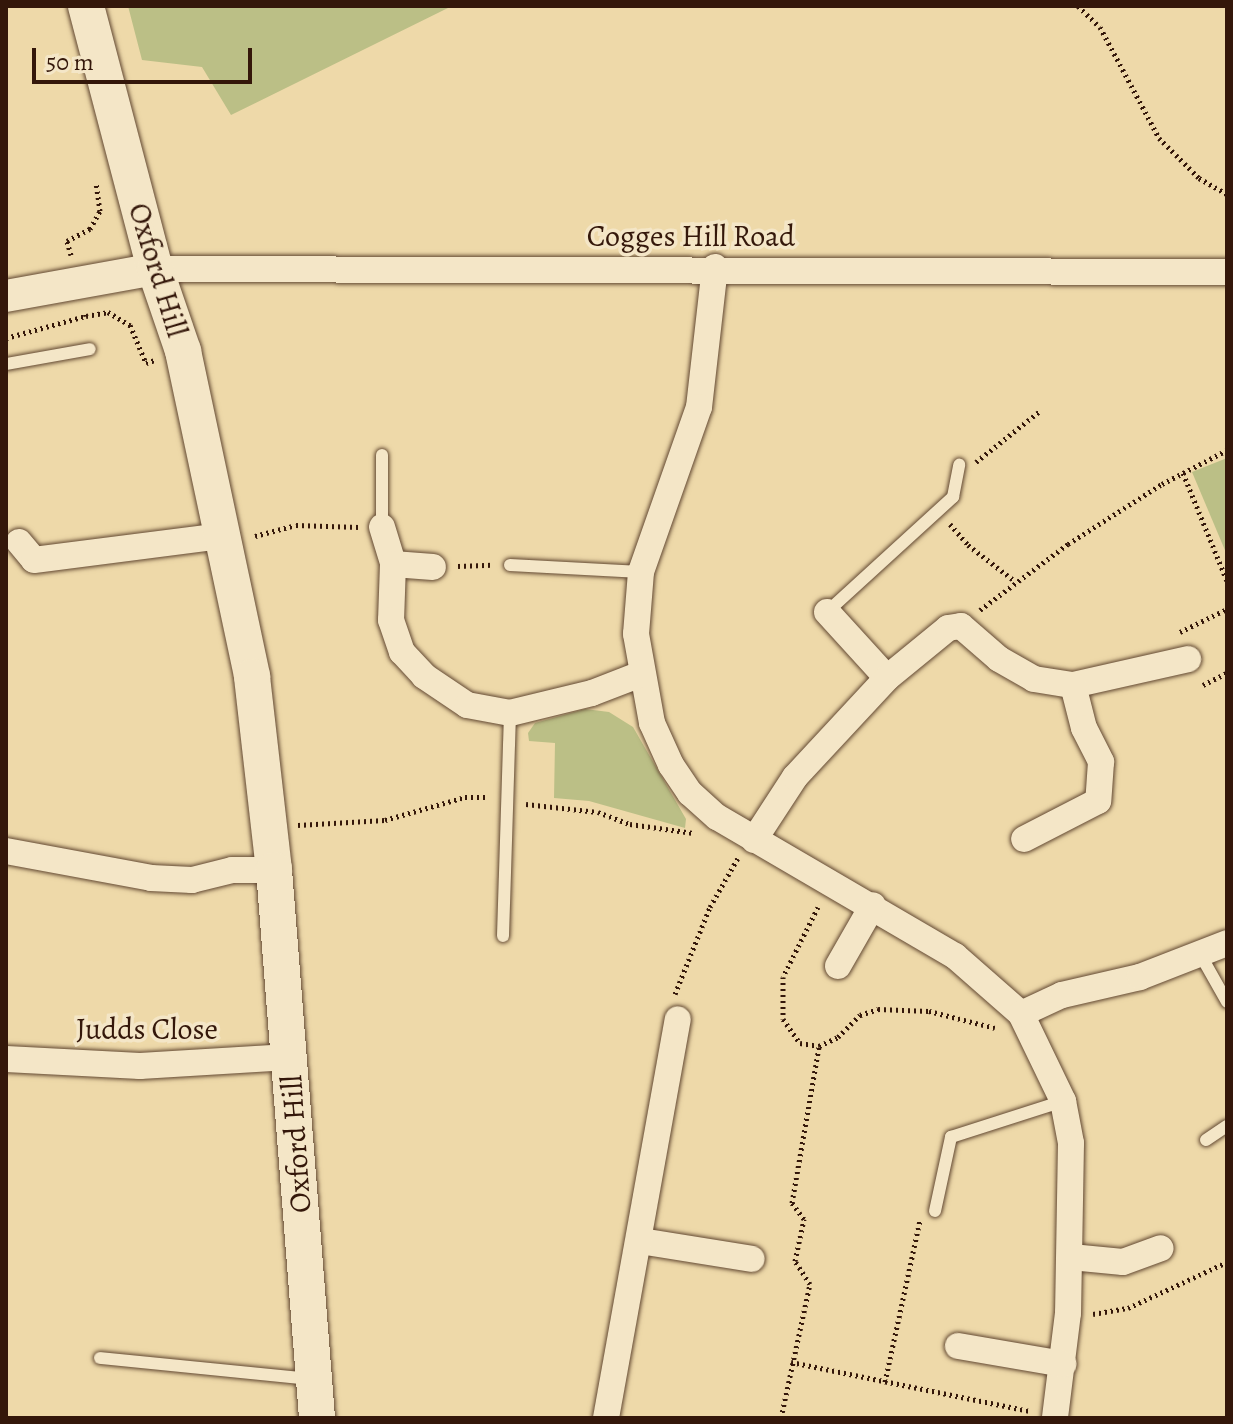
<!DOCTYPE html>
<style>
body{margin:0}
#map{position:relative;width:1233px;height:1424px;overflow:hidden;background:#eed9a9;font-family:Alegreya,serif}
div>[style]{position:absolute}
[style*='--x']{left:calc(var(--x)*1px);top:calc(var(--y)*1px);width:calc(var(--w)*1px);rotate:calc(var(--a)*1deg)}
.green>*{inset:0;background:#bbbf86}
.path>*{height:5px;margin-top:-2.5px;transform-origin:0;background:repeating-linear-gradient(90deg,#34170a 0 2px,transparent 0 6px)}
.roads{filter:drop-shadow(0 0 2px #624832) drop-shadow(0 0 2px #624832)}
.service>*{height:12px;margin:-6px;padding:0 6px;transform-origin:6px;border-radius:6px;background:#f4e6c7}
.minor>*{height:26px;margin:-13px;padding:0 13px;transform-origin:13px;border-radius:13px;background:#f4e6c7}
.tertiary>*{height:32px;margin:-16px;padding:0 16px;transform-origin:16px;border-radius:16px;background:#f4e6c7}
.secondary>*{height:36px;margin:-18px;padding:0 18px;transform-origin:18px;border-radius:18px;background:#f4e6c7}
span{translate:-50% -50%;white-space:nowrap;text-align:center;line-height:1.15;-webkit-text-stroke:7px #f4e6c7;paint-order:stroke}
.street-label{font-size:30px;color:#34170a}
.frame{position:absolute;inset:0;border:8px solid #34170a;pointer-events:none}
.scale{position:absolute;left:32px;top:48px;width:220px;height:36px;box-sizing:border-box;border:4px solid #34170a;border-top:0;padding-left:10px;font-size:24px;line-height:28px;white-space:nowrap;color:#34170a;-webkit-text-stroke:6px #f4e6c7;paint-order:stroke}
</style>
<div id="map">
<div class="green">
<i style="clip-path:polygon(128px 6px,452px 6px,231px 115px,202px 67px,142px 60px)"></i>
<i style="clip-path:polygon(1227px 458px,1227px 555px,1192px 472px)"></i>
<i style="clip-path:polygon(585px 709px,609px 712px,633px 727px,686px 819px,685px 828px,589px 801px,554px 798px,555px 743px,529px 741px,528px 733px,535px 723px)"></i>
</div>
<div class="path">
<i style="--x:1078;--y:6;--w:30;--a:44"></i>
<i style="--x:1100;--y:27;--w:126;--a:62"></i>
<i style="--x:1159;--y:138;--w:57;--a:45"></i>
<i style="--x:1199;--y:178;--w:32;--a:30"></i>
<i style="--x:71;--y:255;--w:15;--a:-106"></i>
<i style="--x:67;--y:241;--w:26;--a:-28"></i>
<i style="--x:90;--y:229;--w:21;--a:-61"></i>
<i style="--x:100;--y:211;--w:28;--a:-98"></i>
<i style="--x:86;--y:316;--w:22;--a:-10"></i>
<i style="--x:108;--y:312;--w:26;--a:31"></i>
<i style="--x:130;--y:325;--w:41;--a:67.2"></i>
<i style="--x:146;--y:363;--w:9;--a:-18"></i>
<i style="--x:6;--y:338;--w:83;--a:-15.4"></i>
<i style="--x:86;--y:316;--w:4;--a:-104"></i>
<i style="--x:976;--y:462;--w:82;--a:-38.6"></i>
<i style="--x:1183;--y:473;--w:117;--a:67.8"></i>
<i style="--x:950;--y:524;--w:28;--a:49"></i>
<i style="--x:968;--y:545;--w:59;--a:37.5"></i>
<i style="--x:255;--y:536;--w:42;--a:-15"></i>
<i style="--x:296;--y:525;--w:63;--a:1.8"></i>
<i style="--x:458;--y:566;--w:34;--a:-2"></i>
<i style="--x:980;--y:610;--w:110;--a:-36.9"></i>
<i style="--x:1068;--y:544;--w:112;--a:-32.6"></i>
<i style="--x:1162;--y:484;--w:73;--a:-27.6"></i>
<i style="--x:1180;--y:632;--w:52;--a:-26.1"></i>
<i style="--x:1203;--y:685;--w:27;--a:-27"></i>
<i style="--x:526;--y:804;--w:72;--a:6.3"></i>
<i style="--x:598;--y:812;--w:34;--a:21"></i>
<i style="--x:630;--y:824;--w:64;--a:8.1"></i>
<i style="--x:298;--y:825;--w:87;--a:-3.3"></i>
<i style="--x:385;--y:820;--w:83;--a:-16"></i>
<i style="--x:465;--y:797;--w:24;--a:0"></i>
<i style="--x:818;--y:907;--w:78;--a:116.6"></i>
<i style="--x:783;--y:977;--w:42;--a:90"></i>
<i style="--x:783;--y:1019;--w:29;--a:55"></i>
<i style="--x:800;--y:1043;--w:19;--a:9"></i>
<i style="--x:819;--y:1046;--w:21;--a:-25"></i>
<i style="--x:838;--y:1037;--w:31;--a:-45"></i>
<i style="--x:860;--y:1015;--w:19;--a:-18"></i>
<i style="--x:878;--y:1009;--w:51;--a:2.2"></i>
<i style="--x:929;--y:1011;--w:68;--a:14.4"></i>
<i style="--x:675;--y:994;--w:94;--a:-68.1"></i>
<i style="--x:710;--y:907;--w:56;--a:-60.3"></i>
<i style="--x:1093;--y:1314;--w:36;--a:-10"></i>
<i style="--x:1128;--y:1308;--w:109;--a:-24.9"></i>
<i style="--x:791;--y:1362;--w:243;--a:11.6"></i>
<i style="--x:885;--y:1382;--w:166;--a:-77.8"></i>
<i style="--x:781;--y:1418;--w:137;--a:-77.8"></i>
<i style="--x:810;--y:1284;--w:27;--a:-123"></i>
<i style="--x:795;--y:1261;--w:43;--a:-77.9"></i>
<i style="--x:804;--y:1219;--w:20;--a:-127"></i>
<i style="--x:792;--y:1203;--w:159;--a:-80.2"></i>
</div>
<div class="roads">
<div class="service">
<i style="--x:6;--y:364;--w:85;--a:-10.1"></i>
<i style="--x:382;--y:527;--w:72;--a:-90"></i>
<i style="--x:510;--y:565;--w:131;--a:3.1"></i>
<i style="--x:827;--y:612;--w:171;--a:-42.4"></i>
<i style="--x:953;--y:497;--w:33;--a:-79"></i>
<i style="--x:503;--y:936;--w:223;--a:-88.2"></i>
<i style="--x:1200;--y:954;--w:55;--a:60.6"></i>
<i style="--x:1206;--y:1140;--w:25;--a:-34"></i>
<i style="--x:935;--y:1211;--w:76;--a:-77.8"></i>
<i style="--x:951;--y:1137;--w:118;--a:-17.8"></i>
<i style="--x:100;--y:1358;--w:213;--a:5.7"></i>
</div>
<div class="minor">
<i style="--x:715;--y:267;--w:141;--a:96.5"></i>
<i style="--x:699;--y:407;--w:175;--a:109.4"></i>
<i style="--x:641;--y:572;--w:62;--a:94.6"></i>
<i style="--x:636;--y:634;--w:90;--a:79.8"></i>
<i style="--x:652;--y:723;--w:46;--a:65.7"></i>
<i style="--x:671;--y:765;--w:34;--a:56"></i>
<i style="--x:690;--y:793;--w:36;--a:42"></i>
<i style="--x:717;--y:817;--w:276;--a:30.3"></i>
<i style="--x:955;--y:956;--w:88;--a:41.3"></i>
<i style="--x:1021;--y:1014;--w:97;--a:64.2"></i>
<i style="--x:1063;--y:1101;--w:43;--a:79.2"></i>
<i style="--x:1071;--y:1143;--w:170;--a:91"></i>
<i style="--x:1068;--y:1313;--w:106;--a:97.1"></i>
<i style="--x:155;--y:269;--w:1072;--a:0.16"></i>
<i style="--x:382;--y:527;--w:39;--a:73"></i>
<i style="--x:393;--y:564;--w:56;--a:92"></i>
<i style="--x:391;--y:620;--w:34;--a:71"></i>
<i style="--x:402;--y:652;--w:33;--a:47"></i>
<i style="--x:424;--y:676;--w:52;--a:34"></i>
<i style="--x:467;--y:705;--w:44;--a:10.5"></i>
<i style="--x:510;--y:713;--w:84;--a:-13.7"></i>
<i style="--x:592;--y:693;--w:53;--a:-21.2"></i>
<i style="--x:19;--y:542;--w:23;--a:50"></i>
<i style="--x:34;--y:560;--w:190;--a:-7.3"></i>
<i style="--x:393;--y:564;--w:40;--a:4.3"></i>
<i style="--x:827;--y:612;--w:89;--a:47.7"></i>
<i style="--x:1073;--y:685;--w:118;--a:-12.7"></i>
<i style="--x:754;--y:840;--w:75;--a:-56.9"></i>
<i style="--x:795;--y:777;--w:135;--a:-47.1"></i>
<i style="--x:887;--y:678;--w:79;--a:-39.3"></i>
<i style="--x:948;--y:628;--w:13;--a:-9"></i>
<i style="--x:961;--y:626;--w:50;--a:41"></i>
<i style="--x:999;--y:659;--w:40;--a:29.7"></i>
<i style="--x:1034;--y:679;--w:39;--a:9"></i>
<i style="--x:1073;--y:685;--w:44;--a:75.7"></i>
<i style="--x:1084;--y:728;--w:38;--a:63"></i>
<i style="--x:1101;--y:762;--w:39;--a:94"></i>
<i style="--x:1098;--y:801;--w:83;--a:152.8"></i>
<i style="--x:6;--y:851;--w:147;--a:10.5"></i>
<i style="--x:151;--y:878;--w:41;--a:2.8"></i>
<i style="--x:192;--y:880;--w:41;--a:-14"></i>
<i style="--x:232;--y:870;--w:42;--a:0"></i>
<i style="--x:838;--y:966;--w:70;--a:-60.2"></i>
<i style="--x:1021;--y:1014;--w:45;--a:-24.9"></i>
<i style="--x:1062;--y:995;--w:80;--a:-13"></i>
<i style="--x:1140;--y:977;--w:93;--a:-21.3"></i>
<i style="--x:6;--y:1059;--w:134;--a:3"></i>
<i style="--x:140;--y:1066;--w:149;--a:-3.5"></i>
<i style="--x:640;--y:1241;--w:113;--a:9.1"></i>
<i style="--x:1071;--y:1257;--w:52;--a:5.5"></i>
<i style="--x:1123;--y:1262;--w:40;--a:-20.2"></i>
<i style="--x:958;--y:1346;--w:107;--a:9.7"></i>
<i style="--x:606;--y:1418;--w:405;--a:-79.8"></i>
</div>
<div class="tertiary">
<i style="--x:6;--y:296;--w:151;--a:-10.3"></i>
</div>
<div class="secondary">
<i style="--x:86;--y:6;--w:272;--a:75.3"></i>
<i style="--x:155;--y:269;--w:87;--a:71.1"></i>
<i style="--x:183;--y:351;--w:333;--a:78"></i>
<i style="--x:252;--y:677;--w:194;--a:83.5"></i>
<i style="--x:274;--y:870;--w:550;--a:85.51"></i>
</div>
</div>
<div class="street-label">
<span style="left:691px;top:236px">Cogges Hill Road</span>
<span style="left:158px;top:270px;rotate:73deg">Oxford Hill</span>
<span style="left:147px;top:1029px">Judds Close</span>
<span style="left:296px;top:1144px;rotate:-94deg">Oxford Hill</span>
</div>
<div class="frame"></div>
<div class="scale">50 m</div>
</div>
